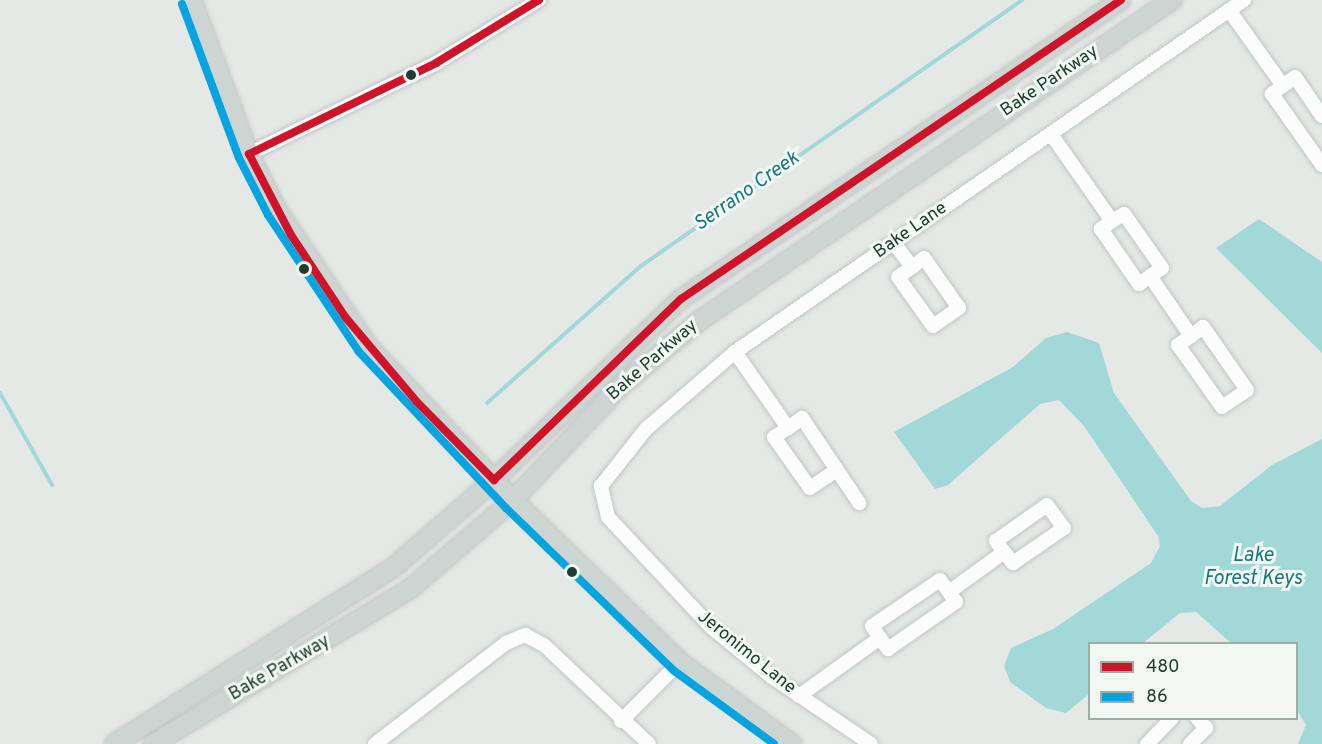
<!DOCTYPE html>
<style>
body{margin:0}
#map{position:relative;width:1322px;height:744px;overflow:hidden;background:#e4e9e6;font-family:Overpass,sans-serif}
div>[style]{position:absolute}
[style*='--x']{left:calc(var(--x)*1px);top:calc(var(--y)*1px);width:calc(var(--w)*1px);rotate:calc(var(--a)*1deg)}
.water>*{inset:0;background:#a3d8d8}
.stream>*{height:4px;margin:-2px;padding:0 2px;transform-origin:2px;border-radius:2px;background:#a3d8d8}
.roads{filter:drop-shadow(0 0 2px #c1c6c3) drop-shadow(0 0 2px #c1c6c3)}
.minor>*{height:14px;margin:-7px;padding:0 7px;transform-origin:7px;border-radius:7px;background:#fbfcfb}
.major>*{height:18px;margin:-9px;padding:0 9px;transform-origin:9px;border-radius:9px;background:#cdd5d2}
.bus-1>*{height:8px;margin:-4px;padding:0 4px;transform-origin:4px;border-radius:4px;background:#cf1429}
.bus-2>*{height:8px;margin:-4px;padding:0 4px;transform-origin:4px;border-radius:4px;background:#03a4df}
.dots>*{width:16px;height:16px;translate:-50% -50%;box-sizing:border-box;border:3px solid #f1f8f4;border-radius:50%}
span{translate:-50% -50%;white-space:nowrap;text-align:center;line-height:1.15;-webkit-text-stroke:6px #f1f8f4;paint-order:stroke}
.street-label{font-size:18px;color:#213d31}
.water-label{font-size:20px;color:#1a777a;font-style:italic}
.legend{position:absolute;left:1088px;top:642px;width:210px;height:78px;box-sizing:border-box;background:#f1f8f4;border:2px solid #9eada6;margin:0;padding:8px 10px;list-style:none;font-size:18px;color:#213d31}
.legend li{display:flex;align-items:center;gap:12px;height:30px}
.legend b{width:30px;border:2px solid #9eada6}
</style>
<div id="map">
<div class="water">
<i style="clip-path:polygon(1259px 219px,1322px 262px,1322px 353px,1216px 248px)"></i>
<i style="clip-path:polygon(1067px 332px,1099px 343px,1114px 393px,1191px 501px,1202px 508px,1220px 506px,1272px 465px,1322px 439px,1322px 744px,1298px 744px,1306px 725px,1297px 710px,1296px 644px,1231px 643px,1196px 612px,1180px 613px,1143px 643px,1090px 644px,1089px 694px,1066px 713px,1046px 708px,1010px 682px,1004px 666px,1011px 648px,1053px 629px,1151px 563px,1160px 546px,1158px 536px,1084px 426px,1059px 400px,1040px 404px,948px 485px,935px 489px,894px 432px,1013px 367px,1046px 338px)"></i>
</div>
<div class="stream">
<i style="--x:0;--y:393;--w:106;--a:60.5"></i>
<i style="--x:487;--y:403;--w:206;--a:-41.7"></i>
<i style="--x:641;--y:266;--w:465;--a:-34.9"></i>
</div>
<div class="roads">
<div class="minor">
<i style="--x:1229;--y:10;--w:93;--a:54.6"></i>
<i style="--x:1322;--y:116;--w:47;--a:-124.7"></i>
<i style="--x:1295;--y:77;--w:29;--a:144"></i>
<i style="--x:1272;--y:94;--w:87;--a:54.8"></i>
<i style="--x:1051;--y:134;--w:106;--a:55"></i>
<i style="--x:1112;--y:221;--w:14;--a:144"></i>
<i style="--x:1101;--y:229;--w:67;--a:55.4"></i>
<i style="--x:1139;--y:284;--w:28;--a:-35"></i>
<i style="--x:1162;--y:268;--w:66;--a:-125.1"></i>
<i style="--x:1124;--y:214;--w:14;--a:150"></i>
<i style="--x:249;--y:154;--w:208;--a:-25.9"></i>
<i style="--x:436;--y:63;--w:121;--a:-31.5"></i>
<i style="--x:894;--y:243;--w:30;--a:53"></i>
<i style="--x:912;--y:267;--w:17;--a:144"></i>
<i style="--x:898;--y:277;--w:60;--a:54.5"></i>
<i style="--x:933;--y:326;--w:32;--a:-35"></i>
<i style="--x:959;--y:308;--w:61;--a:-125"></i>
<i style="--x:924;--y:258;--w:15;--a:143"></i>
<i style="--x:1150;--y:276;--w:73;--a:55.7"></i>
<i style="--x:1191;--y:336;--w:16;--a:145"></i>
<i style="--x:1178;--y:345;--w:76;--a:54.6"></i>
<i style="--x:1222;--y:407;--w:30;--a:-34"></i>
<i style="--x:1247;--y:390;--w:77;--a:-124.9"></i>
<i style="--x:1203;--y:327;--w:15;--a:143"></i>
<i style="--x:735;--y:352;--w:93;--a:55.1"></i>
<i style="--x:788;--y:428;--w:17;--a:147"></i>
<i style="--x:774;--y:437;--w:62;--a:54.8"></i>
<i style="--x:810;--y:488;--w:32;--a:-34"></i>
<i style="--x:837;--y:470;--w:63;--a:-123.9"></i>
<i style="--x:802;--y:418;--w:17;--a:144"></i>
<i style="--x:837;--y:470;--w:40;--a:56"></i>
<i style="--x:880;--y:638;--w:14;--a:-124"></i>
<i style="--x:872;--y:626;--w:82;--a:-34.1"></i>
<i style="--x:940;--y:580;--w:15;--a:53"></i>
<i style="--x:799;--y:696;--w:100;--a:-35.6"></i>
<i style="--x:880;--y:638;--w:14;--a:54"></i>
<i style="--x:888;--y:649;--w:83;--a:-34.7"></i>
<i style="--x:956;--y:602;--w:12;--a:-125"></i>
<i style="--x:949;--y:592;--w:68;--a:-36"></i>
<i style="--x:1004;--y:552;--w:14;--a:-126"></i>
<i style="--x:996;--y:541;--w:62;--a:-35.2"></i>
<i style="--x:1047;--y:505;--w:29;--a:54"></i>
<i style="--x:1064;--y:528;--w:62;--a:145.5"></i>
<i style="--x:1013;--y:563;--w:14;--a:-129"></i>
<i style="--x:621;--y:721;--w:83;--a:-45"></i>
<i style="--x:375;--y:744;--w:165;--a:-37.6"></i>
<i style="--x:506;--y:643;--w:21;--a:-23"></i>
<i style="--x:525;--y:635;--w:21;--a:28"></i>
<i style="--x:544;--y:645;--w:144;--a:43.3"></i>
<i style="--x:871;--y:744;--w:120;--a:-145.9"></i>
<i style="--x:772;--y:677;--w:80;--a:-140.6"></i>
<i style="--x:710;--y:626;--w:149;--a:-133.1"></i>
<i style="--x:608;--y:517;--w:32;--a:-103"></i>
<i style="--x:601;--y:486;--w:73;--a:-51.7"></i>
<i style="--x:646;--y:429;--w:118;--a:-40.9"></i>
<i style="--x:735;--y:352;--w:619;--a:-34.67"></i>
<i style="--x:1147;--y:744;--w:36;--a:-46"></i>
<i style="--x:1190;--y:744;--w:23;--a:-45"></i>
<i style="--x:1206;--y:728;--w:13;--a:-132"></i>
</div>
<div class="major">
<i style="--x:192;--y:0;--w:164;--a:69.7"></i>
<i style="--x:249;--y:154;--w:63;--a:63.4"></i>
<i style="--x:277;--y:210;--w:162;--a:56.3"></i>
<i style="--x:367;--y:345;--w:213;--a:46.7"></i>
<i style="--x:513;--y:500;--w:233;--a:44.1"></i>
<i style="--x:680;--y:662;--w:139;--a:36.2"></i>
<i style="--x:114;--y:744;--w:331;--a:-32.3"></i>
<i style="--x:394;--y:567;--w:133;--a:-41"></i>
<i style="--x:494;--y:480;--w:260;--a:-44.1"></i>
<i style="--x:681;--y:299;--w:532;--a:-34.2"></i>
<i style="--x:153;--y:744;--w:300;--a:-31.1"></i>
<i style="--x:410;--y:589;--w:136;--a:-40.8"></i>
<i style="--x:513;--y:500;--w:156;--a:-46.6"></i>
<i style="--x:620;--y:387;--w:103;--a:-39.9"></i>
<i style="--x:699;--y:321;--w:572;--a:-34.16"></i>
</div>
</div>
<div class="bus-1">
<i style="--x:249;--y:154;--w:91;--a:62.6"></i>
<i style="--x:291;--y:235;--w:100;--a:56.5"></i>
<i style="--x:346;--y:318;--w:110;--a:49.8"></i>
<i style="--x:417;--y:402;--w:110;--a:45.4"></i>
<i style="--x:249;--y:154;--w:208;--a:-25.9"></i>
<i style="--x:436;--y:63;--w:121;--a:-31.5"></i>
<i style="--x:494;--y:480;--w:260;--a:-44.1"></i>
<i style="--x:681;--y:299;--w:532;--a:-34.2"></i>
</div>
<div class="bus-2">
<i style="--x:182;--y:4;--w:164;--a:69.7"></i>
<i style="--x:239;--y:158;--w:64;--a:63"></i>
<i style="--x:268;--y:215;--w:164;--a:56.4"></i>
<i style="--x:359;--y:352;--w:214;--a:46.7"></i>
<i style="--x:506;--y:508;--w:233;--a:44.1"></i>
<i style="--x:673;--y:670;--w:125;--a:36.2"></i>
</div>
<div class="dots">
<i style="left:411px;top:75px;background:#213d31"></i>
<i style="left:304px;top:269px;background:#213d31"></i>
<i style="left:572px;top:572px;background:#213d31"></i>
</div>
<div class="street-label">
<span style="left:1050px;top:82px;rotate:-34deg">Bake Parkway</span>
<span style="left:911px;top:231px;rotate:-35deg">Bake Lane</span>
<span style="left:653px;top:361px;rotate:-41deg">Bake Parkway</span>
<span style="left:746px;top:653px;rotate:39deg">Jeronimo Lane</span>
<span style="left:280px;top:669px;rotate:-30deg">Bake Parkway</span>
</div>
<div class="water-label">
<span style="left:747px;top:192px;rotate:-35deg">Serrano Creek</span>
<span style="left:1253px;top:568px">Lake<br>Forest Keys</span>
</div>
<ul class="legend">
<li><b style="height:8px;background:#cf1429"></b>480</li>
<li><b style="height:8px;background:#03a4df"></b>86</li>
</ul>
</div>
